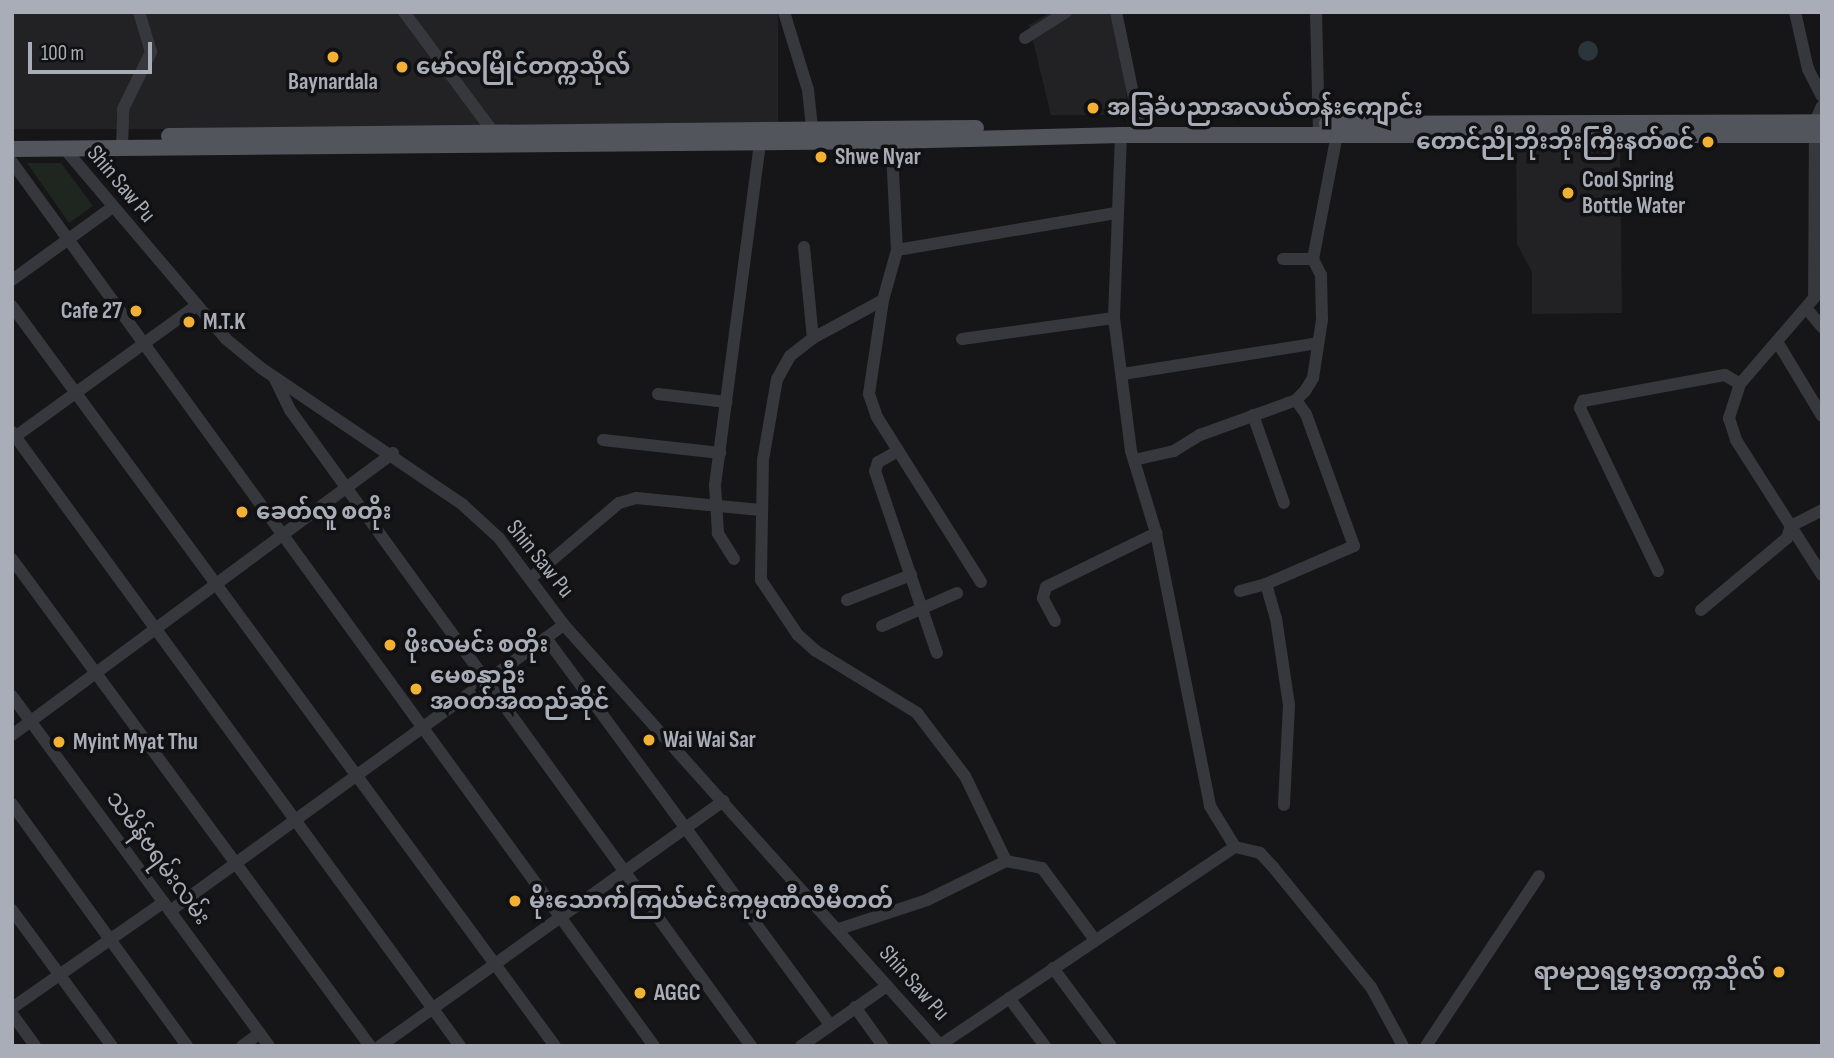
<!DOCTYPE html>
<meta charset="utf-8">
<style>
body{margin:0}
#map{position:relative;width:1834px;height:1058px;overflow:hidden;background:#161618;font-family:"Sofia Sans Condensed","Noto Sans Myanmar",sans-serif}
div>[style]{position:absolute}
[style*='--x']{left:calc(var(--x)*1px);top:calc(var(--y)*1px);width:calc(var(--w)*1px);rotate:calc(var(--a)*1deg)}
.built>*{inset:0;background:#222225;transform-origin:0 0}
.green>*{inset:0;background:#1e261f}
.water>*{inset:0;background:#2c353c}
.round{border-radius:50%}
.minor>*{height:12px;margin:-6px;padding:0 6px;transform-origin:6px;border-radius:6px;background:#37383d}
.major>*{height:16px;margin:-8px;padding:0 8px;transform-origin:8px;border-radius:8px;background:#53555c}
.dots>*{width:19px;height:19px;translate:-50% -50%;box-sizing:border-box;border:4px solid #111113;border-radius:50%}
span{translate:-50% -50%;white-space:nowrap;text-align:center;line-height:1.15;-webkit-text-stroke:7px #111113;paint-order:stroke}
.poi-label{font-size:23px;color:#a8adb8;font-weight:700}
.left{translate:0 -50%;text-align:left}
.right{translate:-100% -50%;text-align:right}
.street-label{font-size:23px;color:#a8adb8}
.frame{position:absolute;inset:0;border:14px solid #a8adb8;pointer-events:none}
.scale{position:absolute;left:28px;top:42px;width:124px;height:32px;box-sizing:border-box;border:4px solid #a8adb8;border-top:0;padding-left:9px;font-size:21px;line-height:24px;white-space:nowrap;color:#a8adb8;-webkit-text-stroke:5px #111113;paint-order:stroke}
</style>
<div id="map">
<div class="built">
<i style="left:12px;top:12px;width:766px;height:117px"></i>
<i style="clip-path:polygon(1051px 12px,1110px 12px,1125px 65px,1127px 115px,1051px 115px,1029px 25px)"></i>
<i style="clip-path:polygon(1620px 140px,1622px 313px,1532px 314px,1532px 272px,1517px 244px,1516px 141px)"></i>
</div>
<div class="green">
<i style="clip-path:polygon(27px 163px,61px 163px,93px 206px,69px 223px)"></i>
</div>
<div class="water">
<i class="round" style="left:1578px;top:41px;width:20px;height:20px"></i>
</div>
<div class="minor">
<i style="--x:404;--y:12;--w:154;--a:53.4"></i>
<i style="--x:784;--y:12;--w:82;--a:72.9"></i>
<i style="--x:808;--y:90;--w:47;--a:83.9"></i>
<i style="--x:1116;--y:12;--w:117;--a:78.2"></i>
<i style="--x:1316;--y:12;--w:122;--a:88.6"></i>
<i style="--x:1795;--y:12;--w:58;--a:77.2"></i>
<i style="--x:1808;--y:69;--w:30;--a:63"></i>
<i style="--x:1025;--y:38;--w:49;--a:-32.4"></i>
<i style="--x:1822;--y:106;--w:17;--a:114"></i>
<i style="--x:1815;--y:122;--w:176;--a:90.3"></i>
<i style="--x:1814;--y:298;--w:113;--a:130.7"></i>
<i style="--x:1740;--y:384;--w:36;--a:108"></i>
<i style="--x:1729;--y:418;--w:23;--a:72"></i>
<i style="--x:1736;--y:440;--w:160;--a:57.5"></i>
<i style="--x:891;--y:132;--w:118;--a:87.1"></i>
<i style="--x:897;--y:250;--w:52;--a:105.6"></i>
<i style="--x:883;--y:300;--w:95;--a:98.5"></i>
<i style="--x:869;--y:394;--w:24;--a:71"></i>
<i style="--x:877;--y:417;--w:195;--a:57.8"></i>
<i style="--x:1121;--y:135;--w:183;--a:92.2"></i>
<i style="--x:1114;--y:318;--w:134;--a:82.7"></i>
<i style="--x:1131;--y:451;--w:86;--a:73"></i>
<i style="--x:1156;--y:533;--w:278;--a:78.8"></i>
<i style="--x:1210;--y:806;--w:48;--a:58.6"></i>
<i style="--x:122;--y:147;--w:38;--a:-88"></i>
<i style="--x:123;--y:109;--w:64;--a:-63.8"></i>
<i style="--x:151;--y:52;--w:42;--a:-106.7"></i>
<i style="--x:64;--y:148;--w:250;--a:49.7"></i>
<i style="--x:226;--y:339;--w:45;--a:39.6"></i>
<i style="--x:261;--y:368;--w:244;--a:34.1"></i>
<i style="--x:463;--y:505;--w:49;--a:42.5"></i>
<i style="--x:499;--y:538;--w:109;--a:53.2"></i>
<i style="--x:564;--y:625;--w:565;--a:48.16"></i>
<i style="--x:12;--y:162;--w:1093;--a:54.01"></i>
<i style="--x:804;--y:247;--w:91;--a:84.4"></i>
<i style="--x:897;--y:250;--w:222;--a:-9.6"></i>
<i style="--x:1313;--y:259;--w:127;--a:-79.1"></i>
<i style="--x:12;--y:280;--w:125;--a:-35.9"></i>
<i style="--x:883;--y:300;--w:80;--a:151.5"></i>
<i style="--x:813;--y:338;--w:29;--a:142"></i>
<i style="--x:790;--y:356;--w:26;--a:119"></i>
<i style="--x:777;--y:379;--w:82;--a:99.8"></i>
<i style="--x:763;--y:460;--w:120;--a:91"></i>
<i style="--x:761;--y:580;--w:66;--a:56.1"></i>
<i style="--x:798;--y:635;--w:24;--a:42"></i>
<i style="--x:816;--y:651;--w:119;--a:31.5"></i>
<i style="--x:917;--y:713;--w:79;--a:52.7"></i>
<i style="--x:965;--y:776;--w:94;--a:64.2"></i>
<i style="--x:12;--y:306;--w:918;--a:53.73"></i>
<i style="--x:1806;--y:308;--w:25;--a:50"></i>
<i style="--x:962;--y:339;--w:153;--a:-7.9"></i>
<i style="--x:1778;--y:343;--w:85;--a:58.9"></i>
<i style="--x:1123;--y:374;--w:197;--a:-9"></i>
<i style="--x:274;--y:377;--w:37;--a:64"></i>
<i style="--x:290;--y:410;--w:786;--a:54.06"></i>
<i style="--x:658;--y:394;--w:69;--a:6.6"></i>
<i style="--x:1253;--y:415;--w:93;--a:70.6"></i>
<i style="--x:12;--y:432;--w:760;--a:53.88"></i>
<i style="--x:12;--y:439;--w:227;--a:-35.9"></i>
<i style="--x:603;--y:440;--w:118;--a:6.3"></i>
<i style="--x:898;--y:451;--w:23;--a:151"></i>
<i style="--x:878;--y:462;--w:9;--a:108"></i>
<i style="--x:875;--y:471;--w:192;--a:71.2"></i>
<i style="--x:1134;--y:460;--w:41;--a:-12.7"></i>
<i style="--x:1174;--y:451;--w:31;--a:-32"></i>
<i style="--x:1200;--y:435;--w:102;--a:-20"></i>
<i style="--x:1296;--y:400;--w:13;--a:-45"></i>
<i style="--x:1305;--y:391;--w:15;--a:-58"></i>
<i style="--x:1313;--y:378;--w:59;--a:-81.2"></i>
<i style="--x:1322;--y:320;--w:45;--a:-91.3"></i>
<i style="--x:1321;--y:275;--w:18;--a:-117"></i>
<i style="--x:1313;--y:259;--w:30;--a:180"></i>
<i style="--x:12;--y:559;--w:604;--a:53.68"></i>
<i style="--x:734;--y:559;--w:31;--a:-122"></i>
<i style="--x:718;--y:533;--w:48;--a:-93.6"></i>
<i style="--x:715;--y:485;--w:346;--a:-82.5"></i>
<i style="--x:1658;--y:571;--w:181;--a:-115.6"></i>
<i style="--x:1580;--y:408;--w:8;--a:-67"></i>
<i style="--x:1583;--y:401;--w:144;--a:-10.4"></i>
<i style="--x:1725;--y:375;--w:17;--a:31"></i>
<i style="--x:532;--y:577;--w:114;--a:-40.4"></i>
<i style="--x:619;--y:503;--w:18;--a:-16"></i>
<i style="--x:636;--y:498;--w:125;--a:5.5"></i>
<i style="--x:1266;--y:584;--w:35;--a:74"></i>
<i style="--x:1276;--y:618;--w:88;--a:81.5"></i>
<i style="--x:1289;--y:705;--w:100;--a:92.9"></i>
<i style="--x:1240;--y:591;--w:27;--a:-15"></i>
<i style="--x:1266;--y:584;--w:96;--a:-23.4"></i>
<i style="--x:1354;--y:546;--w:140;--a:-110"></i>
<i style="--x:1306;--y:414;--w:17;--a:-126"></i>
<i style="--x:847;--y:600;--w:69;--a:-21.3"></i>
<i style="--x:1701;--y:610;--w:112;--a:-39.9"></i>
<i style="--x:1787;--y:538;--w:13;--a:-72"></i>
<i style="--x:1791;--y:526;--w:35;--a:-27"></i>
<i style="--x:1055;--y:621;--w:26;--a:-118"></i>
<i style="--x:1043;--y:598;--w:11;--a:-75"></i>
<i style="--x:1046;--y:587;--w:123;--a:-26.1"></i>
<i style="--x:882;--y:626;--w:82;--a:-23.7"></i>
<i style="--x:546;--y:638;--w:480;--a:53.7"></i>
<i style="--x:12;--y:696;--w:434;--a:53.7"></i>
<i style="--x:12;--y:735;--w:474;--a:-36.5"></i>
<i style="--x:12;--y:804;--w:299;--a:54.1"></i>
<i style="--x:12;--y:910;--w:169;--a:53.7"></i>
<i style="--x:170;--y:911;--w:487;--a:-36"></i>
<i style="--x:839;--y:929;--w:93;--a:-18.2"></i>
<i style="--x:927;--y:900;--w:88;--a:-26.3"></i>
<i style="--x:1006;--y:861;--w:37;--a:11"></i>
<i style="--x:1042;--y:868;--w:89;--a:53.6"></i>
<i style="--x:1053;--y:968;--w:97;--a:53.4"></i>
<i style="--x:1009;--y:998;--w:60;--a:53.1"></i>
<i style="--x:855;--y:1007;--w:48;--a:54.3"></i>
<i style="--x:12;--y:1008;--w:185;--a:-34.9"></i>
<i style="--x:12;--y:1014;--w:39;--a:54"></i>
<i style="--x:940;--y:1045;--w:355;--a:-33.9"></i>
<i style="--x:1235;--y:847;--w:26;--a:13"></i>
<i style="--x:1260;--y:853;--w:19;--a:47"></i>
<i style="--x:1273;--y:867;--w:155;--a:50.8"></i>
<i style="--x:1371;--y:987;--w:67;--a:61.5"></i>
<i style="--x:242;--y:1046;--w:22;--a:-36"></i>
<i style="--x:380;--y:1046;--w:422;--a:-35.5"></i>
<i style="--x:801;--y:1046;--w:105;--a:-34.9"></i>
<i style="--x:1426;--y:1046;--w:204;--a:-56.4"></i>
</div>
<div class="major">
<i style="--x:1327;--y:124;--w:495;--a:-0.2"></i>
<i style="--x:169;--y:136;--w:807;--a:-0.57"></i>
<i style="--x:12;--y:149;--w:878;--a:-0.52"></i>
<i style="--x:890;--y:141;--w:231;--a:-1.5"></i>
<i style="--x:1121;--y:135;--w:701;--a:0"></i>
</div>
<div class="dots">
<i style="left:333px;top:57px;background:#f2b134"></i>
<i style="left:402px;top:67px;background:#f2b134"></i>
<i style="left:1093px;top:108px;background:#f2b134"></i>
<i style="left:1708px;top:142px;background:#f2b134"></i>
<i style="left:821px;top:157px;background:#f2b134"></i>
<i style="left:1568px;top:193px;background:#f2b134"></i>
<i style="left:136px;top:311px;background:#f2b134"></i>
<i style="left:189px;top:322px;background:#f2b134"></i>
<i style="left:242px;top:512px;background:#f2b134"></i>
<i style="left:390px;top:645px;background:#f2b134"></i>
<i style="left:416px;top:689px;background:#f2b134"></i>
<i style="left:649px;top:740px;background:#f2b134"></i>
<i style="left:59px;top:742px;background:#f2b134"></i>
<i style="left:515px;top:901px;background:#f2b134"></i>
<i style="left:1779px;top:972px;background:#f2b134"></i>
<i style="left:640px;top:993px;background:#f2b134"></i>
</div>
<div class="poi-label">
<span class="left" style="left:416px;top:67px">မော်လမြိုင်တက္ကသိုလ်</span>
<span style="left:333px;top:82px">Baynardala</span>
<span class="left" style="left:1107px;top:108px">အခြခံပညာအလယ်တန်းကျောင်း</span>
<span class="right" style="left:1694px;top:142px">တောင်ညိုဘိုးဘိုးကြီးနတ်စင်</span>
<span class="left" style="left:835px;top:157px">Shwe Nyar</span>
<span class="left" style="left:1582px;top:193px">Cool Spring<br>Bottle Water</span>
<span class="right" style="left:122px;top:311px">Cafe 27</span>
<span class="left" style="left:203px;top:322px">M.T.K</span>
<span class="left" style="left:256px;top:512px">ခေတ်လူ စတိုး</span>
<span class="left" style="left:404px;top:645px">ဖိုးလမင်း စတိုး</span>
<span class="left" style="left:430px;top:689px">မေစန္ဒာဦး<br>အဝတ်အထည်ဆိုင်</span>
<span class="left" style="left:663px;top:740px">Wai Wai Sar</span>
<span class="left" style="left:73px;top:742px">Myint Myat Thu</span>
<span class="left" style="left:529px;top:901px">မိုးသောက်ကြယ်မင်းကုမ္ပဏီလီမီတတ်</span>
<span class="right" style="left:1765px;top:972px">ရာမညရဋ္ဌဗုဒ္ဓတက္ကသိုလ်</span>
<span class="left" style="left:654px;top:993px">AGGC</span>
</div>
<div class="street-label">
<span style="left:121px;top:184px;rotate:50deg">Shin Saw Pu</span>
<span style="left:540px;top:559px;rotate:51deg">Shin Saw Pu</span>
<span style="left:158px;top:858px;rotate:54deg">သမိန်ဗရမ်းလမ်း</span>
<span style="left:914px;top:983px;rotate:48deg">Shin Saw Pu</span>
</div>
<div class="frame"></div>
<div class="scale">100 m</div>
</div>
